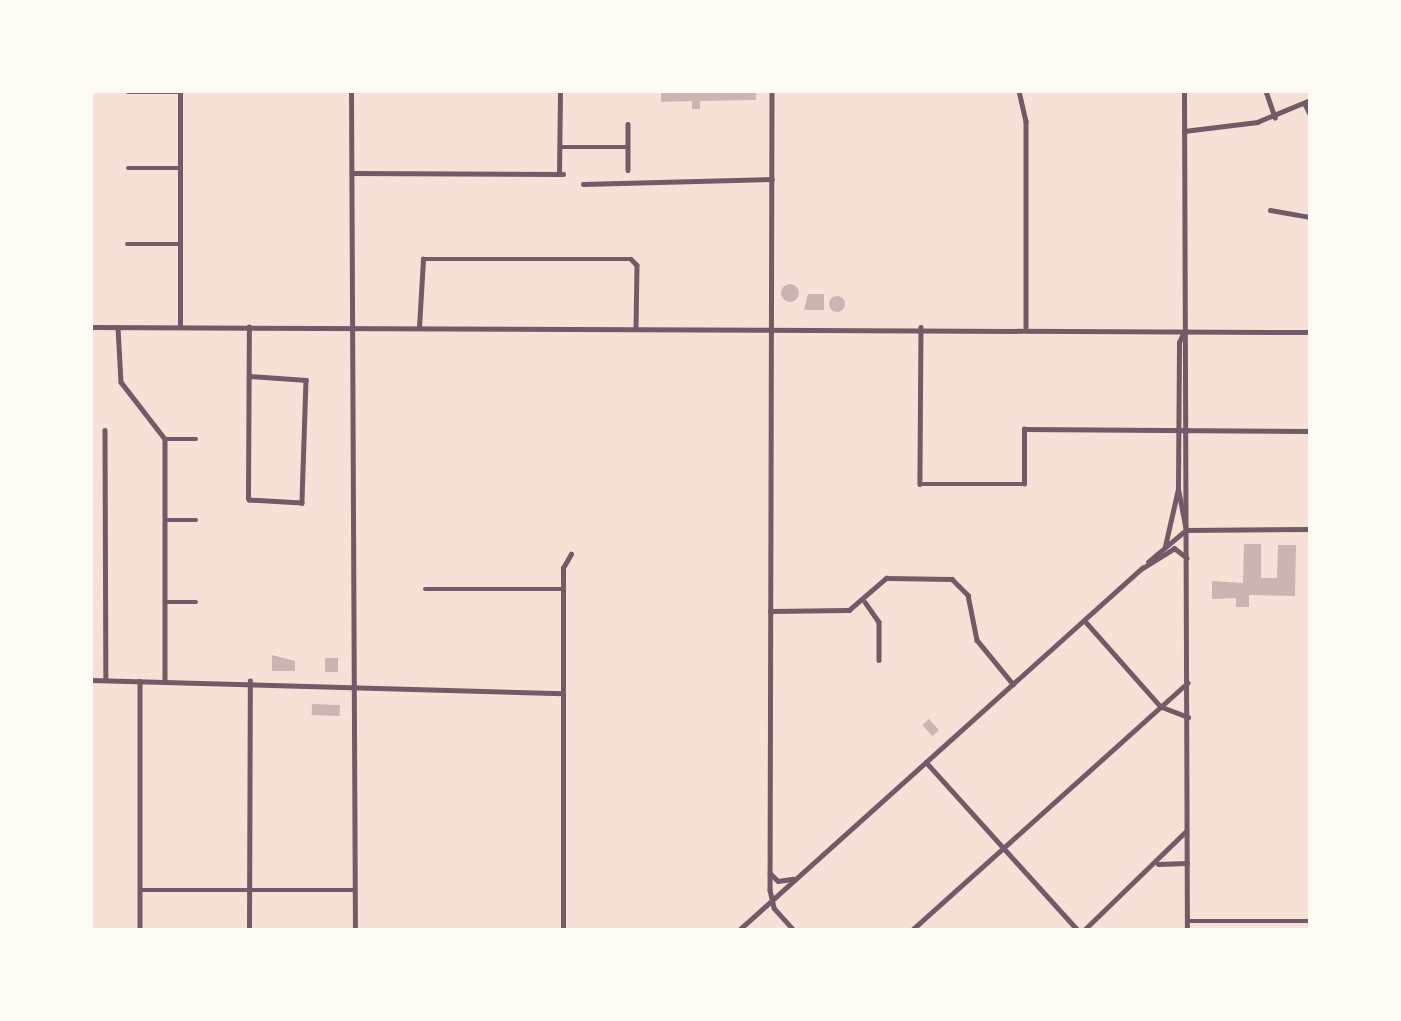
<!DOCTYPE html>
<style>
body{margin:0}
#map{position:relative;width:1401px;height:1021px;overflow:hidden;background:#f7e1d7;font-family:"Work Sans",sans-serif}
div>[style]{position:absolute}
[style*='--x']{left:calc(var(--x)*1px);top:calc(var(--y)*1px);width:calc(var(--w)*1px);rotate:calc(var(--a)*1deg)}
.building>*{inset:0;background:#ccb4b1;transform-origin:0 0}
.round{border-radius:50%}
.minor>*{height:4.5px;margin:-2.25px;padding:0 2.25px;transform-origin:2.25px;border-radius:2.25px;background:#755966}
.tertiary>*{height:5px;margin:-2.5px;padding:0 2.5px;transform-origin:2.5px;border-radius:2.5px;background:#755966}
span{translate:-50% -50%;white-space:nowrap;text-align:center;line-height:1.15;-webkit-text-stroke:5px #fffaf5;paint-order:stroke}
.frame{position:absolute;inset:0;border:93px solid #fffaf5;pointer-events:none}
</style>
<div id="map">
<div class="building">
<i style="clip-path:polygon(661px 91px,756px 91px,756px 100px,700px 101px,700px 109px,692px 109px,692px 101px,661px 102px)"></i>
<i class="round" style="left:781px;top:284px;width:18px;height:18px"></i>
<i style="clip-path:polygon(808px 294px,824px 294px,824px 310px,804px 310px)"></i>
<i class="round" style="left:829px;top:296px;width:16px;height:16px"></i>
<i style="clip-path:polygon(1244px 544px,1261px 544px,1261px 578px,1277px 578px,1278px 545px,1296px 545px,1295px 596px,1249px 595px,1249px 607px,1236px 607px,1236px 598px,1212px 599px,1212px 581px,1243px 583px)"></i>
<i style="clip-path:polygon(272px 655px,295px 661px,295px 671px,272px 671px)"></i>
<i style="left:325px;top:658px;width:13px;height:14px"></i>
<i style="left:312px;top:704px;width:28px;height:11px;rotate:2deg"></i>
<i style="left:929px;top:719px;width:15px;height:9px;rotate:48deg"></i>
</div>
<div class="minor">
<i style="--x:772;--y:91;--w:799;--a:90.14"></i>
<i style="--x:770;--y:890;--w:18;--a:77"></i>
<i style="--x:774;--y:908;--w:30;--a:48"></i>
<i style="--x:1019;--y:91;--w:31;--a:77"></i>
<i style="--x:1026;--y:121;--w:206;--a:90"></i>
<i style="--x:1266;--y:91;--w:28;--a:71"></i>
<i style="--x:128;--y:92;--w:52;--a:0"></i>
<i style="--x:1305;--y:104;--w:11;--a:63"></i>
<i style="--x:628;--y:124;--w:46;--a:90"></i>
<i style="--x:1184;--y:131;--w:74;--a:-7"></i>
<i style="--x:1257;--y:122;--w:57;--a:-22.5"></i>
<i style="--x:560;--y:147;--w:68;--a:0"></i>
<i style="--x:128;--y:168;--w:52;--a:0"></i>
<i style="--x:353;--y:173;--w:210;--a:0.3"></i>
<i style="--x:559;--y:174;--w:83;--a:-89.3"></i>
<i style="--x:583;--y:184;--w:189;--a:-1.5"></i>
<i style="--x:1270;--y:210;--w:41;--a:9.9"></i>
<i style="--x:127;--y:244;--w:53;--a:0"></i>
<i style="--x:180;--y:326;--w:235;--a:-90"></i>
<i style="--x:118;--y:327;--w:55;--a:86.9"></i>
<i style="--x:121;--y:382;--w:72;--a:52.3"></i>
<i style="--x:165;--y:439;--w:242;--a:90"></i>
<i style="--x:419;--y:327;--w:68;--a:-86.6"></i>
<i style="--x:423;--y:259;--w:208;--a:0"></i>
<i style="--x:631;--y:259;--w:8;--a:45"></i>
<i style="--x:637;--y:265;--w:64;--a:90.9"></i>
<i style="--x:921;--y:327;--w:157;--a:90.4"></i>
<i style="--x:920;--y:484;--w:104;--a:0"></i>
<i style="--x:1024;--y:484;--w:55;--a:-90"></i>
<i style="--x:1024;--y:429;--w:286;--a:0.4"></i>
<i style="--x:249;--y:376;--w:57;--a:4"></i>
<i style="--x:306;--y:380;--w:123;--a:91.9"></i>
<i style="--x:302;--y:503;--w:53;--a:-176.8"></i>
<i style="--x:249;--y:500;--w:2;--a:-117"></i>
<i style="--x:248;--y:498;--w:171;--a:-89.7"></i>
<i style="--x:105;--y:430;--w:250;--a:89.8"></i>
<i style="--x:165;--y:439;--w:31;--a:0"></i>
<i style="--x:165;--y:520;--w:31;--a:0"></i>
<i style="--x:1148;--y:562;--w:50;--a:-40.1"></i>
<i style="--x:1186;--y:530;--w:124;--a:-0.5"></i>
<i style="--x:425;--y:589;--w:138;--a:0"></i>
<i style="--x:165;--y:602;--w:31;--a:0"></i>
<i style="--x:865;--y:602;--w:24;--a:55"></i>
<i style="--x:879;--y:622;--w:38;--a:90"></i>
<i style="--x:770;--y:611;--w:79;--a:-0.7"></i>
<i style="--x:849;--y:610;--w:49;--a:-40.9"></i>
<i style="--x:886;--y:578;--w:66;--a:0.9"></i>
<i style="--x:952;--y:579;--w:23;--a:45"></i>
<i style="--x:968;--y:595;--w:46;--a:78.7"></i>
<i style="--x:977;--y:640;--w:57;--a:50.7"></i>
<i style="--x:1085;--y:621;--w:115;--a:48.5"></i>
<i style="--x:91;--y:680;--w:472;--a:1.6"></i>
<i style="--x:140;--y:681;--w:249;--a:90"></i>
<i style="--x:1162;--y:707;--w:28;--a:21"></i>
<i style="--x:926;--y:762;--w:227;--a:47.9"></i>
<i style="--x:1158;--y:864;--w:29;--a:-2"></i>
<i style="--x:770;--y:873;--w:11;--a:45"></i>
<i style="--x:778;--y:881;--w:15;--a:-8"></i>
<i style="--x:140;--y:890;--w:215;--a:0"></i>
<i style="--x:1187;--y:921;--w:123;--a:0"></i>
<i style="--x:249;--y:930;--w:249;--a:-89.8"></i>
<i style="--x:563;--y:930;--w:362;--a:-90"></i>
<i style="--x:563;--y:568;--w:16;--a:-60"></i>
<i style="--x:739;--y:930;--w:542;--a:-41.93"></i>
<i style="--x:912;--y:930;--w:370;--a:-41.9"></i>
<i style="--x:1084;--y:930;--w:142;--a:-44.1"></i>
</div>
<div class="tertiary">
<i style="--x:351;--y:91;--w:839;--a:89.73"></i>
<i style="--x:1184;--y:91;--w:839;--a:89.8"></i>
<i style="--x:91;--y:327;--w:1219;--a:0.24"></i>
<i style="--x:1184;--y:331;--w:12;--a:114"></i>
<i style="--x:1179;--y:342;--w:147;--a:90.4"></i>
<i style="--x:1178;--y:489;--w:42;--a:79"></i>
<i style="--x:1165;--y:546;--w:58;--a:-77.2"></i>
<i style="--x:1141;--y:569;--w:39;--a:-32"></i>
<i style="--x:1174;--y:548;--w:16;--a:38"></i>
</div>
<div class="frame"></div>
</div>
